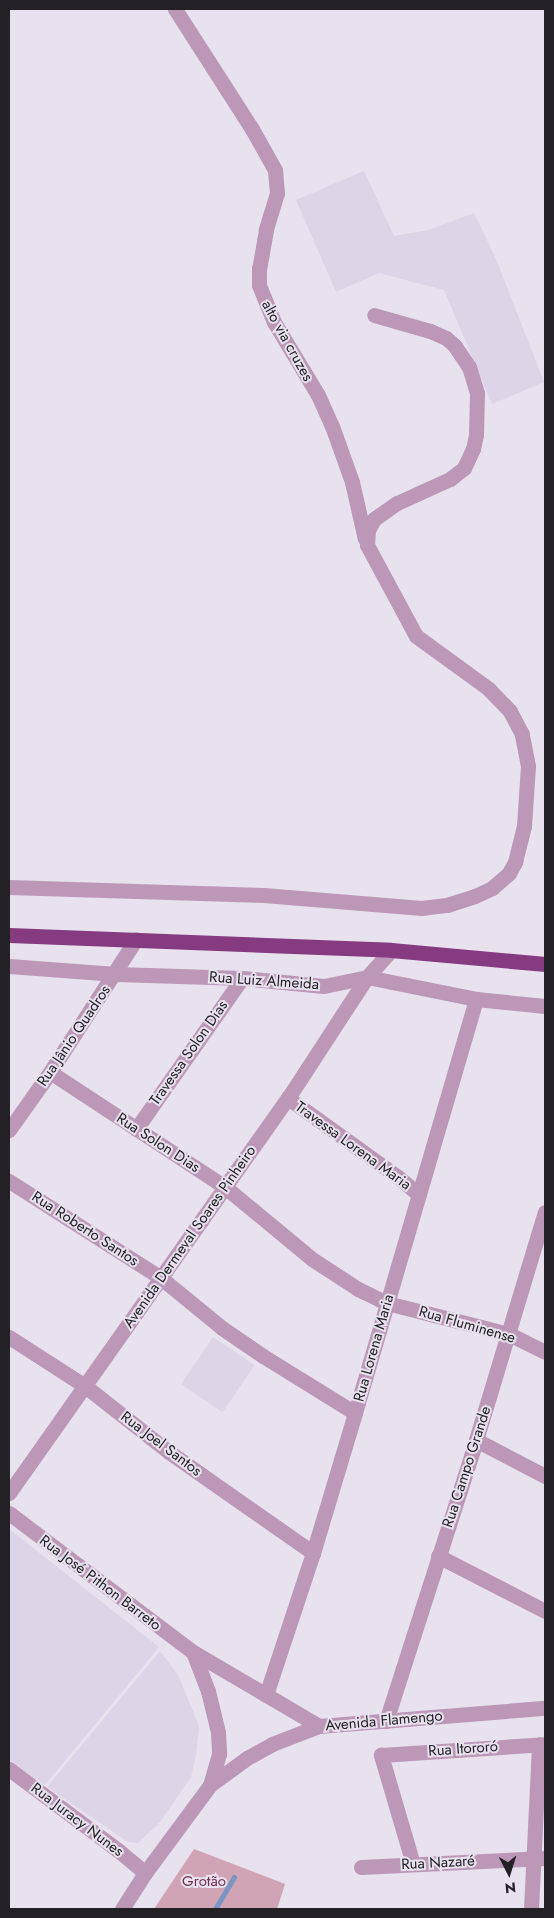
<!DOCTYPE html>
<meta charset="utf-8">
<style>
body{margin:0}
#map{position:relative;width:554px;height:1918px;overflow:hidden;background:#e7e2ee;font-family:Jost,sans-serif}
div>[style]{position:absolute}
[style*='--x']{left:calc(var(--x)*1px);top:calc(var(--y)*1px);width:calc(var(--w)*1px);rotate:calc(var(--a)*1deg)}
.built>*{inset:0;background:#ddd4e7;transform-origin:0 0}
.green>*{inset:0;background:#d1a4b5}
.stream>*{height:4.5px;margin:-2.25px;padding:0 2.25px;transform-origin:2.25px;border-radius:2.25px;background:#7895c4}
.minor>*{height:15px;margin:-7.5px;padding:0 7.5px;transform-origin:7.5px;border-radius:7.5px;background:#bc97b7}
.highway>*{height:15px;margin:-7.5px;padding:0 7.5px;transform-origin:7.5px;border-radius:7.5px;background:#863a80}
span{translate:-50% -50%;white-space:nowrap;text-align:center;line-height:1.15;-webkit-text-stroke:4px #e7e2ee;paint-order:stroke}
.street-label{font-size:15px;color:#232125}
.park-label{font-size:15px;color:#752d4e}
.frame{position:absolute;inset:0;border:10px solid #232125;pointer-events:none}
.north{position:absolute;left:484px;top:1848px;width:50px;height:50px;-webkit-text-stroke:4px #e7e2ee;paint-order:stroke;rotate:175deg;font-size:14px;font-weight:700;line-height:20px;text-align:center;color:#232125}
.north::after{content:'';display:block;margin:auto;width:18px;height:22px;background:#232125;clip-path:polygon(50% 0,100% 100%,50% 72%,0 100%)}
</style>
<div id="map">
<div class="built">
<i style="clip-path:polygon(364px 171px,394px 236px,429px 230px,474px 213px,496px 259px,544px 382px,492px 404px,444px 290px,379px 273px,336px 292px,296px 200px)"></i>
<i style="left:213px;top:1337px;width:50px;height:57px;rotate:34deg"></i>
<i style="clip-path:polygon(9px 1529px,159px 1647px,45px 1785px,9px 1760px)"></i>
<i style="clip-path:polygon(160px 1651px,178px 1675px,199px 1726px,196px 1755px,191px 1777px,160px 1822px,138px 1843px,128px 1842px,47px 1787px)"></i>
</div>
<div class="green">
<i style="clip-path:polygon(194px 1849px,285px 1884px,277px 1909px,154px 1909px)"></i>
</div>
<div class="stream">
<i style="--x:215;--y:1909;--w:37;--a:-59"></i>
</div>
<div class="minor">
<i style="--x:175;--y:9;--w:143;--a:57.3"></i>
<i style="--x:252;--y:129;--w:47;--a:60.7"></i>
<i style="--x:275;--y:170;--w:23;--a:85"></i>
<i style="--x:277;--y:193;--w:39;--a:107"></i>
<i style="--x:266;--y:230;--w:39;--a:100"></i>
<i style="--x:259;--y:268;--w:17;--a:90"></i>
<i style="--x:259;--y:285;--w:40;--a:68"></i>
<i style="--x:274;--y:322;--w:85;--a:58.9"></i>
<i style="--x:318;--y:395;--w:34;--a:66"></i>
<i style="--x:332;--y:426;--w:59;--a:70.3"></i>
<i style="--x:352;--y:482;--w:58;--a:77.2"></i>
<i style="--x:9;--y:887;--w:255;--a:1.8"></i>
<i style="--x:264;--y:895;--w:158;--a:4.7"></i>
<i style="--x:421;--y:908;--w:26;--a:-7"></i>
<i style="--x:447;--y:905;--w:29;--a:-18"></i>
<i style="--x:475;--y:896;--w:19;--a:-25"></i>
<i style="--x:492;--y:888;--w:23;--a:-41"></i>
<i style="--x:509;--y:873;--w:13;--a:-61"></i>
<i style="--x:515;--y:862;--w:37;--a:-76"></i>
<i style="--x:524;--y:826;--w:60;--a:-86.2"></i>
<i style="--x:528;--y:766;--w:33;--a:-101"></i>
<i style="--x:522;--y:734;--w:26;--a:-118"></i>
<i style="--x:510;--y:711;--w:30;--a:-134"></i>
<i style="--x:489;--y:689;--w:90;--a:-144"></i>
<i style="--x:416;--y:636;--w:103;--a:-118.3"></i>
<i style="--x:367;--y:545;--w:15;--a:-86"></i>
<i style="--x:368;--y:530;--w:13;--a:-61"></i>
<i style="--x:374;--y:519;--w:28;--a:-35"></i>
<i style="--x:397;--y:503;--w:58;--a:-24.4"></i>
<i style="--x:450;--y:479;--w:18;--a:-38"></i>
<i style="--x:464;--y:468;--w:21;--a:-65"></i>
<i style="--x:473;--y:449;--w:14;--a:-78"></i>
<i style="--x:476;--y:435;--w:42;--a:-88.6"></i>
<i style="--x:477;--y:393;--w:27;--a:-107"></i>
<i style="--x:469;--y:367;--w:25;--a:-124"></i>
<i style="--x:455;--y:346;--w:12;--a:-138"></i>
<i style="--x:446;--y:338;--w:17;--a:-156"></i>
<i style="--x:430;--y:331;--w:58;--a:-164.1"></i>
<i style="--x:9;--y:966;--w:107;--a:4.3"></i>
<i style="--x:116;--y:974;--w:126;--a:1.8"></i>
<i style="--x:242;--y:978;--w:82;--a:5.6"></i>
<i style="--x:324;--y:986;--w:44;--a:-11.8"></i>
<i style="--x:367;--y:977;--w:111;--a:11.4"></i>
<i style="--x:476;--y:999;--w:69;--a:5.8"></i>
<i style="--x:50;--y:1072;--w:209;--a:33.3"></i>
<i style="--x:225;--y:1187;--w:113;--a:39.6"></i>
<i style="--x:312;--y:1259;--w:55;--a:33.1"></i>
<i style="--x:358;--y:1289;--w:32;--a:26"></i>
<i style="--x:387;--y:1303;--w:126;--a:14.3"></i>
<i style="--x:509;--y:1334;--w:40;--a:26.6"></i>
<i style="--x:288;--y:1098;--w:135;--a:35.7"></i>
<i style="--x:398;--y:1177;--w:26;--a:40"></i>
<i style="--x:136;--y:1129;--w:184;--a:-54.9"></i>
<i style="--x:9;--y:1130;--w:71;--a:-54.7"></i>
<i style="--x:50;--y:1072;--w:158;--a:-57.1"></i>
<i style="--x:9;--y:1181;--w:180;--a:32.5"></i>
<i style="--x:161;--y:1278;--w:79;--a:39.3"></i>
<i style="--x:222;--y:1328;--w:50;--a:34.3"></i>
<i style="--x:263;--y:1356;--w:108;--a:31.8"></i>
<i style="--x:9;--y:1337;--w:90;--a:32.8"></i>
<i style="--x:85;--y:1386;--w:107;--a:38.2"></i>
<i style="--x:169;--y:1452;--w:176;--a:35"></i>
<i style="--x:476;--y:1440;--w:78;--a:27.6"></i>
<i style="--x:9;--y:1493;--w:484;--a:-54.8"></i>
<i style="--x:288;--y:1098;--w:145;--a:-56.9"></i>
<i style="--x:367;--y:977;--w:36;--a:-48"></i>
<i style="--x:9;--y:1513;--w:231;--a:37.1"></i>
<i style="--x:193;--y:1652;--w:146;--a:30.4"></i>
<i style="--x:438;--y:1556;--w:120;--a:27.2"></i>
<i style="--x:193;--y:1652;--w:42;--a:69"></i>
<i style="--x:208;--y:1691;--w:42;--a:76.3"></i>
<i style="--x:218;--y:1732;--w:22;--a:87"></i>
<i style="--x:219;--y:1754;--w:32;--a:106"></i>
<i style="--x:266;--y:1695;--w:150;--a:-71.7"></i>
<i style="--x:313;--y:1553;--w:146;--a:-73.3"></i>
<i style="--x:355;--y:1413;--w:431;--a:-73.7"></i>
<i style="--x:386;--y:1721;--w:295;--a:-72.2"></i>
<i style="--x:476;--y:1440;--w:238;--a:-73.2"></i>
<i style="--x:9;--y:1769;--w:137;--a:36.7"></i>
<i style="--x:119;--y:1851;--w:34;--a:40"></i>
<i style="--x:413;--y:1864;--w:114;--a:-106.4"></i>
<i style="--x:381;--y:1755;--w:164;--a:-3.8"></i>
<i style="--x:361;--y:1867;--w:184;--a:-2.8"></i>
<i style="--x:122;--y:1909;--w:43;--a:-57.4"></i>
<i style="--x:145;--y:1873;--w:109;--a:-53.5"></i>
<i style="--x:210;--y:1785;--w:46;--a:-36.1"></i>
<i style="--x:247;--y:1758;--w:29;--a:-29"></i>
<i style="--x:272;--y:1744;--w:50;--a:-21"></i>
<i style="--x:319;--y:1726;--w:227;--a:-4.6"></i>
<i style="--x:531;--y:1909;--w:165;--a:-87.2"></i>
</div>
<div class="highway">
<i style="--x:9;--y:935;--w:382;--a:2.2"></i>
<i style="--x:391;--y:950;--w:155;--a:5.2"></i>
</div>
<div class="street-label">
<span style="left:287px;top:341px;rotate:61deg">alto via cruzes</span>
<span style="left:264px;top:981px;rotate:4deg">Rua Luiz Almeida</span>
<span style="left:74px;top:1036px;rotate:-56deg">Rua Jânio Quadros</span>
<span style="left:189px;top:1053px;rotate:-55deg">Travessa Solon Dias</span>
<span style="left:158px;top:1143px;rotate:33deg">Rua Solon Dias</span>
<span style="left:353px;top:1146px;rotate:36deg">Travessa Lorena Maria</span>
<span style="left:85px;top:1229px;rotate:33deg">Rua Roberto Santos</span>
<span style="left:190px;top:1237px;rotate:-55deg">Avenida Dermeval Soares Pinheiro</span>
<span style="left:467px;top:1325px;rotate:16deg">Rua Fluminense</span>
<span style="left:374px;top:1348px;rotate:-74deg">Rua Lorena Maria</span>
<span style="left:161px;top:1444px;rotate:37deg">Rua Joel Santos</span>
<span style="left:467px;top:1467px;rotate:-72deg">Rua Campo Grande</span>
<span style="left:100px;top:1583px;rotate:37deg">Rua José Pithon Barreto</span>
<span style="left:384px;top:1721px;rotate:-5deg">Avenida Flamengo</span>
<span style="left:463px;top:1749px;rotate:-4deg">Rua Itororó</span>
<span style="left:77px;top:1820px;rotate:37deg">Rua Juracy Nunes</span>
<span style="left:438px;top:1863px;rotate:-3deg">Rua Nazaré</span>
</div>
<div class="park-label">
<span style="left:204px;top:1882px">Grotão</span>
</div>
<div class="frame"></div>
<div class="north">N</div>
</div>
